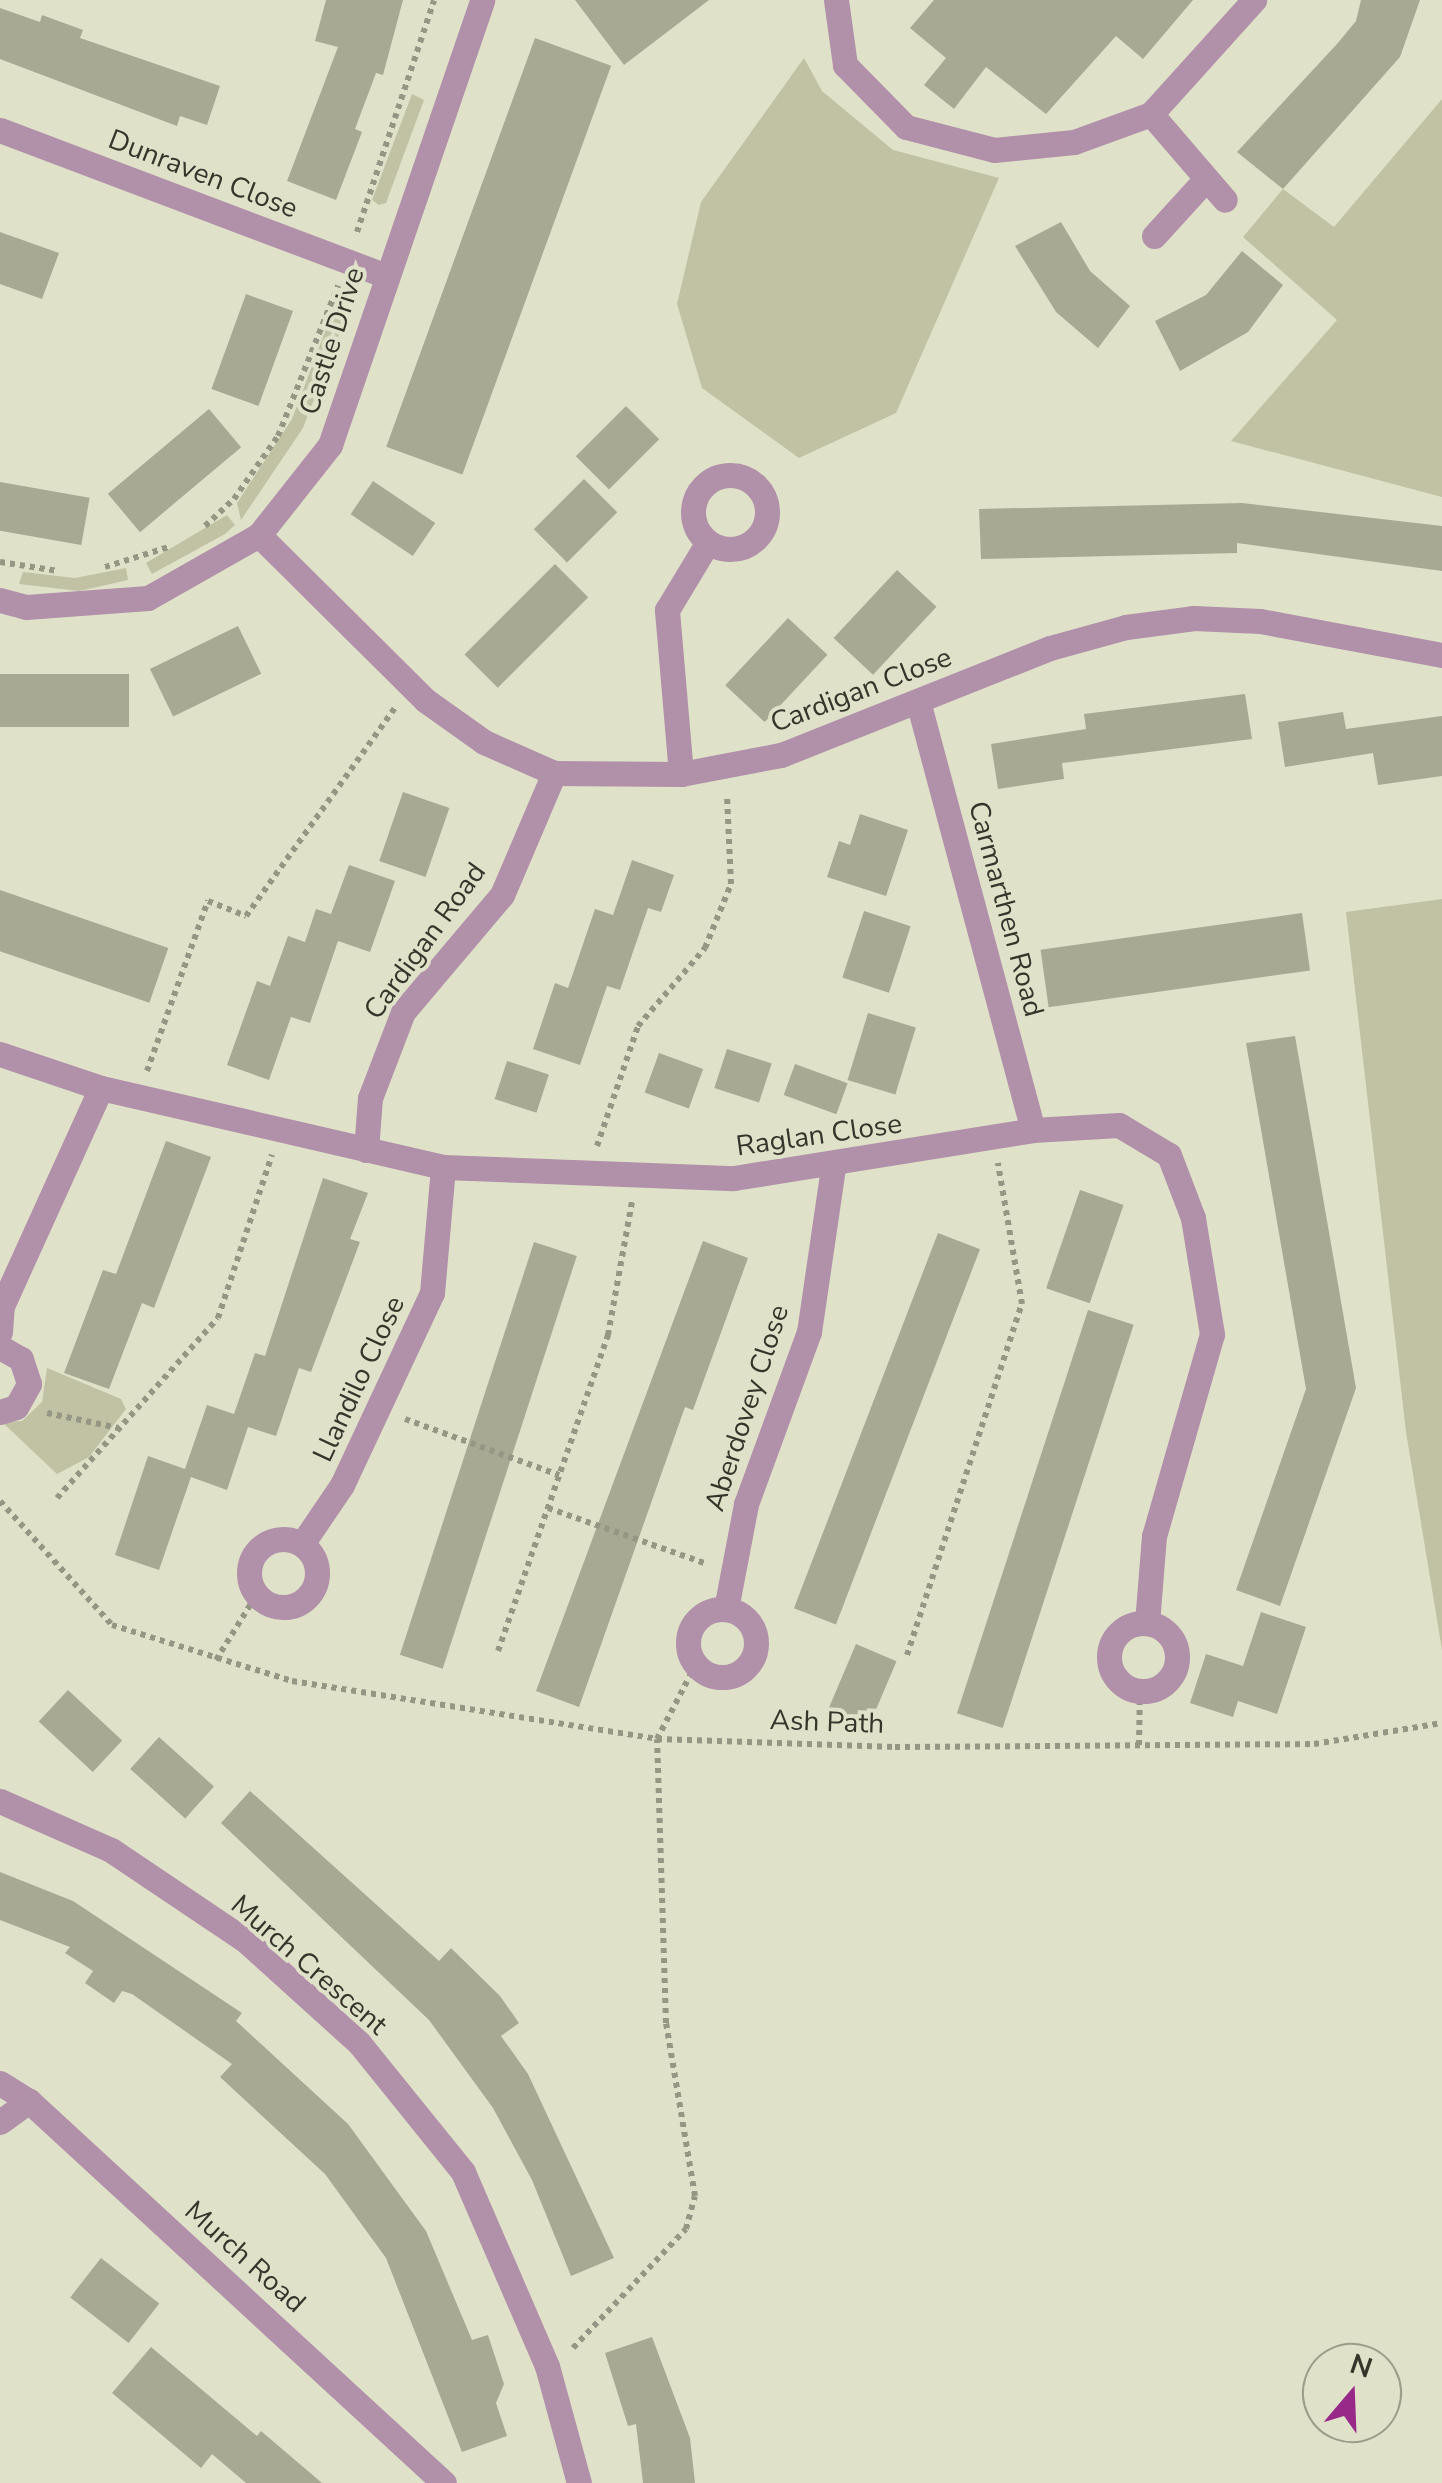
<!DOCTYPE html>
<style>
body{margin:0}
#map{position:relative;width:1442px;height:2483px;overflow:hidden;background:#e0e1c9;font-family:"Nunito Sans",sans-serif}
div>[style]{position:absolute}
[style*='--x']{left:calc(var(--x)*1px);top:calc(var(--y)*1px);width:calc(var(--w)*1px);rotate:calc(var(--a)*1deg)}
.green>*{inset:0;background:#c1c2a4}
.building>*{inset:0;background:#a8a992;transform-origin:0 0}
.path>*{height:6px;margin-top:-3px;transform-origin:0;background:repeating-linear-gradient(90deg,#959684 0 5px,transparent 0 10px)}
.minor>*{height:25px;margin:-12.5px;padding:0 12.5px;transform-origin:12.5px;border-radius:12.5px;background:#b190a9}
.minor>.ring{margin:-12.5px;padding:0;box-sizing:content-box;background:none;border:25px solid #b190a9;border-radius:50%}
span{translate:-50% -50%;white-space:nowrap;text-align:center;line-height:1.15;-webkit-text-stroke:8px #e0e1c9;paint-order:stroke}
.street-label{font-size:28px;color:#35352c}
.north{position:absolute;left:1302px;top:2343px;width:100px;height:100px;box-sizing:border-box;background:#e0e1c9;border:2px solid #9c9c8a;border-radius:50%;rotate:19deg;font-size:28px;font-weight:700;line-height:40px;text-align:center;color:#35352c}
.north::after{content:'';display:block;margin:auto;width:35px;height:45px;background:#982989;clip-path:polygon(50% 0,100% 100%,50% 72%,0 100%)}
</style>
<div id="map">
<div class="green">
<i style="clip-path:polygon(804px 58px,822px 91px,893px 150px,999px 178px,896px 413px,799px 458px,702px 388px,677px 304px,701px 202px)"></i>
<i style="clip-path:polygon(412px 94px,424px 100px,386px 203px,379px 205px,372px 200px)"></i>
<i style="clip-path:polygon(1442px 99px,1442px 497px,1231px 441px,1337px 320px,1243px 237px,1283px 189px,1334px 227px)"></i>
<i style="clip-path:polygon(339px 295px,345px 308px,340px 332px,303px 428px,241px 520px,237px 503px,292px 419px)"></i>
<i style="clip-path:polygon(227px 515px,235px 525px,225px 534px,152px 574px,146px 563px)"></i>
<i style="clip-path:polygon(126px 568px,128px 580px,79px 591px,19px 584px,23px 572px,75px 578px)"></i>
<i style="clip-path:polygon(1442px 899px,1442px 1650px,1406px 1432px,1346px 912px)"></i>
<i style="clip-path:polygon(47px 1368px,121px 1399px,126px 1409px,89px 1457px,57px 1474px,2px 1422px,22px 1421px,42px 1402px)"></i>
</div>
<div class="building">
<i style="clip-path:polygon(326px 0,403px 0,383px 75px,376px 73px,355px 129px,362px 132px,336px 200px,287px 181px,338px 47px,315px 41px)"></i>
<i style="clip-path:polygon(575px 0,709px 0,624px 65px)"></i>
<i style="clip-path:polygon(934px 0,1193px 0,1143px 59px,1116px 36px,1046px 114px,986px 67px,954px 109px,924px 85px,946px 58px,910px 28px)"></i>
<i style="clip-path:polygon(1361px 0,1420px 0,1400px 57px,1283px 189px,1237px 152px,1337px 44px,1356px 21px)"></i>
<i style="clip-path:polygon(0 8px,40px 22px,42px 15px,83px 30px,80px 38px,220px 86px,207px 125px,180px 116px,177px 126px,0 59px)"></i>
<i style="left:535px;top:38px;width:81px;height:435px;rotate:20deg"></i>
<i style="clip-path:polygon(1061px 222px,1090px 271px,1130px 306px,1098px 348px,1056px 312px,1015px 246px)"></i>
<i style="clip-path:polygon(0 232px,59px 253px,42px 299px,0 284px)"></i>
<i style="clip-path:polygon(1242px 251px,1283px 285px,1248px 332px,1180px 371px,1155px 321px,1206px 295px)"></i>
<i style="left:246px;top:294px;width:50px;height:101px;rotate:20deg"></i>
<i style="left:626px;top:406px;width:47px;height:71px;rotate:45deg"></i>
<i style="left:209px;top:409px;width:50px;height:132px;rotate:50deg"></i>
<i style="left:584px;top:479px;width:47px;height:71px;rotate:45deg"></i>
<i style="left:373px;top:481px;width:75px;height:40px;rotate:34deg"></i>
<i style="left:0;top:482px;width:91px;height:48px;rotate:10deg"></i>
<i style="clip-path:polygon(1242px 503px,1442px 526px,1442px 571px,1237px 543px,1237px 553px,981px 559px,979px 509px)"></i>
<i style="left:555px;top:564px;width:47px;height:128px;rotate:45deg"></i>
<i style="left:897px;top:570px;width:54px;height:93px;rotate:43deg"></i>
<i style="left:788px;top:618px;width:54px;height:92px;rotate:43deg"></i>
<i style="left:238px;top:626px;width:53px;height:98px;rotate:64deg"></i>
<i style="left:129px;top:674px;width:53px;height:129px;rotate:90deg"></i>
<i style="clip-path:polygon(1245px 694px,1252px 739px,1062px 763px,1064px 779px,998px 789px,991px 744px,1086px 729px,1084px 714px)"></i>
<i style="clip-path:polygon(1343px 712px,1346px 729px,1442px 716px,1442px 776px,1378px 785px,1373px 753px,1285px 767px,1278px 722px)"></i>
<i style="left:403px;top:792px;width:49px;height:73px;rotate:19deg"></i>
<i style="clip-path:polygon(860px 814px,908px 830px,886px 896px,827px 877px,839px 841px,850px 845px)"></i>
<i style="clip-path:polygon(632px 860px,674px 875px,661px 912px,648px 908px,620px 990px,607px 986px,580px 1065px,533px 1049px,555px 983px,568px 988px,595px 909px,613px 915px)"></i>
<i style="clip-path:polygon(349px 865px,395px 881px,370px 952px,338px 941px,310px 1023px,291px 1017px,269px 1080px,227px 1065px,257px 981px,270px 986px,288px 936px,305px 942px,316px 909px,331px 914px)"></i>
<i style="left:0;top:890px;width:178px;height:58px;rotate:19deg"></i>
<i style="left:864px;top:911px;width:49px;height:70px;rotate:18deg"></i>
<i style="left:1302px;top:913px;width:58px;height:264px;rotate:82deg"></i>
<i style="left:868px;top:1013px;width:50px;height:70px;rotate:17deg"></i>
<i style="clip-path:polygon(1295px 1036px,1356px 1388px,1280px 1606px,1236px 1590px,1306px 1389px,1246px 1043px)"></i>
<i style="left:727px;top:1049px;width:47px;height:41px;rotate:18deg"></i>
<i style="left:659px;top:1053px;width:47px;height:42px;rotate:20deg"></i>
<i style="left:507px;top:1061px;width:44px;height:40px;rotate:18deg"></i>
<i style="left:795px;top:1064px;width:56px;height:33px;rotate:20deg"></i>
<i style="clip-path:polygon(166px 1141px,211px 1157px,154px 1308px,142px 1303px,109px 1389px,64px 1373px,103px 1270px,116px 1274px)"></i>
<i style="clip-path:polygon(323px 1178px,368px 1193px,350px 1239px,360px 1242px,311px 1372px,299px 1368px,276px 1436px,248px 1427px,227px 1490px,191px 1477px,159px 1570px,115px 1555px,148px 1456px,185px 1469px,207px 1405px,234px 1414px,255px 1353px,265px 1356px)"></i>
<i style="left:1080px;top:1190px;width:46px;height:104px;rotate:19deg"></i>
<i style="left:938px;top:1233px;width:45px;height:402px;rotate:21deg"></i>
<i style="clip-path:polygon(703px 1241px,748px 1258px,693px 1410px,685px 1407px,579px 1707px,536px 1691px)"></i>
<i style="left:534px;top:1242px;width:45px;height:434px;rotate:18deg"></i>
<i style="left:1088px;top:1310px;width:48px;height:424px;rotate:18deg"></i>
<i style="clip-path:polygon(1261px 1612px,1306px 1627px,1277px 1714px,1238px 1701px,1233px 1717px,1190px 1703px,1206px 1654px,1243px 1666px)"></i>
<i style="left:856px;top:1644px;width:44px;height:72px;rotate:23deg"></i>
<i style="left:68px;top:1690px;width:74px;height:43px;rotate:43deg"></i>
<i style="left:159px;top:1737px;width:74px;height:43px;rotate:42deg"></i>
<i style="clip-path:polygon(250px 1791px,439px 1961px,451px 1948px,500px 1996px,519px 2023px,501px 2036px,528px 2074px,614px 2258px,571px 2276px,532px 2180px,493px 2108px,429px 2020px,221px 1823px)"></i>
<i style="clip-path:polygon(0 1872px,73px 1901px,242px 2013px,236px 2021px,348px 2124px,426px 2231px,472px 2340px,488px 2335px,504px 2384px,496px 2403px,507px 2436px,462px 2452px,386px 2258px,325px 2174px,220px 2077px,232px 2064px,132px 1994px,122px 1991px,114px 2003px,85px 1983px,93px 1971px,65px 1953px,70px 1947px,0 1920px)"></i>
<i style="left:101px;top:2258px;width:74px;height:50px;rotate:38deg"></i>
<i style="clip-path:polygon(652px 2337px,690px 2438px,695px 2483px,643px 2483px,636px 2424px,628px 2426px,605px 2353px)"></i>
<i style="clip-path:polygon(151px 2347px,257px 2436px,261px 2431px,322px 2483px,246px 2483px,212px 2454px,201px 2468px,112px 2393px)"></i>
</div>
<div class="path">
<i style="--x:357;--y:232;--w:244;--a:-71.6"></i>
<i style="--x:205;--y:526;--w:40;--a:-43"></i>
<i style="--x:234;--y:499;--w:77;--a:-55.1"></i>
<i style="--x:278;--y:436;--w:162;--a:-68.2"></i>
<i style="--x:0;--y:562;--w:59;--a:8.8"></i>
<i style="--x:105;--y:567;--w:67;--a:-17.4"></i>
<i style="--x:147;--y:1071;--w:181;--a:-70.3"></i>
<i style="--x:208;--y:901;--w:41;--a:21.5"></i>
<i style="--x:246;--y:916;--w:256;--a:-54.4"></i>
<i style="--x:597;--y:1146;--w:127;--a:-71.1"></i>
<i style="--x:638;--y:1026;--w:103;--a:-49.3"></i>
<i style="--x:705;--y:948;--w:69;--a:-67.9"></i>
<i style="--x:731;--y:884;--w:89;--a:-92.6"></i>
<i style="--x:47;--y:1413;--w:73;--a:11.9"></i>
<i style="--x:405;--y:1419;--w:164;--a:20"></i>
<i style="--x:57;--y:1498;--w:241;--a:-48.2"></i>
<i style="--x:218;--y:1318;--w:172;--a:-71.7"></i>
<i style="--x:0;--y:1501;--w:167;--a:47.9"></i>
<i style="--x:112;--y:1625;--w:189;--a:17.3"></i>
<i style="--x:292;--y:1681;--w:370;--a:9"></i>
<i style="--x:657;--y:1739;--w:238;--a:1.9"></i>
<i style="--x:895;--y:1747;--w:419;--a:-0.4"></i>
<i style="--x:1314;--y:1744;--w:130;--a:-9.3"></i>
<i style="--x:548;--y:1508;--w:169;--a:19.4"></i>
<i style="--x:498;--y:1651;--w:335;--a:-70.8"></i>
<i style="--x:608;--y:1335;--w:135;--a:-79.8"></i>
<i style="--x:907;--y:1655;--w:369;--a:-71.9"></i>
<i style="--x:1022;--y:1304;--w:143;--a:-99.7"></i>
<i style="--x:216;--y:1660;--w:78;--a:-58.2"></i>
<i style="--x:1139;--y:1745;--w:55;--a:-89"></i>
<i style="--x:573;--y:2348;--w:164;--a:-46.5"></i>
<i style="--x:686;--y:2229;--w:34;--a:-75"></i>
<i style="--x:695;--y:2196;--w:175;--a:-99.5"></i>
<i style="--x:666;--y:2023;--w:284;--a:-91.8"></i>
<i style="--x:657;--y:1739;--w:85;--a:-62.5"></i>
</div>
<div class="minor">
<i style="--x:836;--y:0;--w:66;--a:82.1"></i>
<i style="--x:845;--y:65;--w:87;--a:45.5"></i>
<i style="--x:906;--y:127;--w:91;--a:14.6"></i>
<i style="--x:994;--y:150;--w:80;--a:-5.7"></i>
<i style="--x:1074;--y:142;--w:82;--a:-20"></i>
<i style="--x:1151;--y:114;--w:154;--a:-47.9"></i>
<i style="--x:1151;--y:114;--w:113;--a:49.3"></i>
<i style="--x:0;--y:130;--w:410;--a:20.7"></i>
<i style="--x:1154;--y:236;--w:74;--a:-47.7"></i>
<i class="ring" style="left:693px;top:475px;width:49px;height:49px"></i>
<i style="--x:259;--y:535;--w:234;--a:44.8"></i>
<i style="--x:425;--y:700;--w:72;--a:35.4"></i>
<i style="--x:484;--y:742;--w:77;--a:23.9"></i>
<i style="--x:554;--y:773;--w:127;--a:0.5"></i>
<i style="--x:681;--y:774;--w:102;--a:-10.8"></i>
<i style="--x:781;--y:755;--w:289;--a:-21.7"></i>
<i style="--x:1050;--y:648;--w:79;--a:-15.4"></i>
<i style="--x:1126;--y:627;--w:69;--a:-7.5"></i>
<i style="--x:1194;--y:618;--w:66;--a:2.6"></i>
<i style="--x:1260;--y:621;--w:185;--a:10.6"></i>
<i style="--x:0;--y:600;--w:27;--a:15"></i>
<i style="--x:26;--y:607;--w:122;--a:-4.2"></i>
<i style="--x:148;--y:598;--w:128;--a:-29.6"></i>
<i style="--x:259;--y:535;--w:115;--a:-51.7"></i>
<i style="--x:330;--y:445;--w:470;--a:-71.1"></i>
<i style="--x:919;--y:705;--w:440;--a:75"></i>
<i style="--x:681;--y:774;--w:165;--a:-94.9"></i>
<i style="--x:667;--y:610;--w:79;--a:-58.9"></i>
<i style="--x:0;--y:1054;--w:107;--a:18.6"></i>
<i style="--x:101;--y:1088;--w:351;--a:13"></i>
<i style="--x:443;--y:1167;--w:291;--a:2.2"></i>
<i style="--x:734;--y:1178;--w:303;--a:-9.1"></i>
<i style="--x:1033;--y:1130;--w:86;--a:-3.3"></i>
<i style="--x:1119;--y:1125;--w:58;--a:31"></i>
<i style="--x:1169;--y:1155;--w:67;--a:69.1"></i>
<i style="--x:1193;--y:1218;--w:118;--a:80.7"></i>
<i style="--x:1212;--y:1334;--w:210;--a:106"></i>
<i style="--x:1154;--y:1536;--w:87;--a:94.6"></i>
<i style="--x:366;--y:1150;--w:52;--a:-85.6"></i>
<i style="--x:370;--y:1098;--w:92;--a:-69"></i>
<i style="--x:403;--y:1012;--w:153;--a:-49.8"></i>
<i style="--x:502;--y:895;--w:133;--a:-66.9"></i>
<i style="--x:0;--y:1332;--w:26;--a:-86"></i>
<i style="--x:2;--y:1306;--w:239;--a:-65.6"></i>
<i style="--x:0;--y:1347;--w:24;--a:30"></i>
<i style="--x:21;--y:1359;--w:26;--a:72"></i>
<i style="--x:29;--y:1384;--w:26;--a:119"></i>
<i style="--x:16;--y:1407;--w:17;--a:163"></i>
<i class="ring" style="left:249px;top:1539px;width:43px;height:43px"></i>
<i style="--x:302;--y:1544;--w:71;--a:-55.9"></i>
<i style="--x:342;--y:1485;--w:212;--a:-64.9"></i>
<i style="--x:432;--y:1293;--w:126;--a:-85"></i>
<i style="--x:726;--y:1609;--w:107;--a:-79.2"></i>
<i style="--x:746;--y:1504;--w:183;--a:-69.9"></i>
<i style="--x:809;--y:1332;--w:167;--a:-81.7"></i>
<i class="ring" style="left:688px;top:1609px;width:43px;height:43px"></i>
<i class="ring" style="left:1109px;top:1623px;width:43px;height:43px"></i>
<i style="--x:0;--y:1801;--w:121;--a:23.8"></i>
<i style="--x:111;--y:1850;--w:161;--a:33.9"></i>
<i style="--x:245;--y:1940;--w:154;--a:42.1"></i>
<i style="--x:359;--y:2043;--w:166;--a:51.1"></i>
<i style="--x:463;--y:2172;--w:211;--a:66.6"></i>
<i style="--x:547;--y:2366;--w:121;--a:74.7"></i>
<i style="--x:0;--y:2083;--w:34;--a:32"></i>
<i style="--x:29;--y:2101;--w:564;--a:42.63"></i>
<i style="--x:0;--y:2122;--w:36;--a:-36"></i>
</div>
<div class="street-label">
<span style="left:203px;top:174px;rotate:21deg">Dunraven Close</span>
<span style="left:332px;top:341px;rotate:-72deg">Castle Drive</span>
<span style="left:861px;top:690px;rotate:-21deg">Cardigan Close</span>
<span style="left:1006px;top:909px;rotate:75deg">Carmarthen Road</span>
<span style="left:425px;top:941px;rotate:-54deg">Cardigan Road</span>
<span style="left:819px;top:1135px;rotate:-8deg">Raglan Close</span>
<span style="left:359px;top:1379px;rotate:-65deg">Llandilo Close</span>
<span style="left:747px;top:1408px;rotate:-72deg">Aberdovey Close</span>
<span style="left:827px;top:1722px;rotate:2deg">Ash Path</span>
<span style="left:309px;top:1965px;rotate:41deg">Murch Crescent</span>
<span style="left:245px;top:2257px;rotate:42deg">Murch Road</span>
</div>
<div class="north">N</div>
</div>
